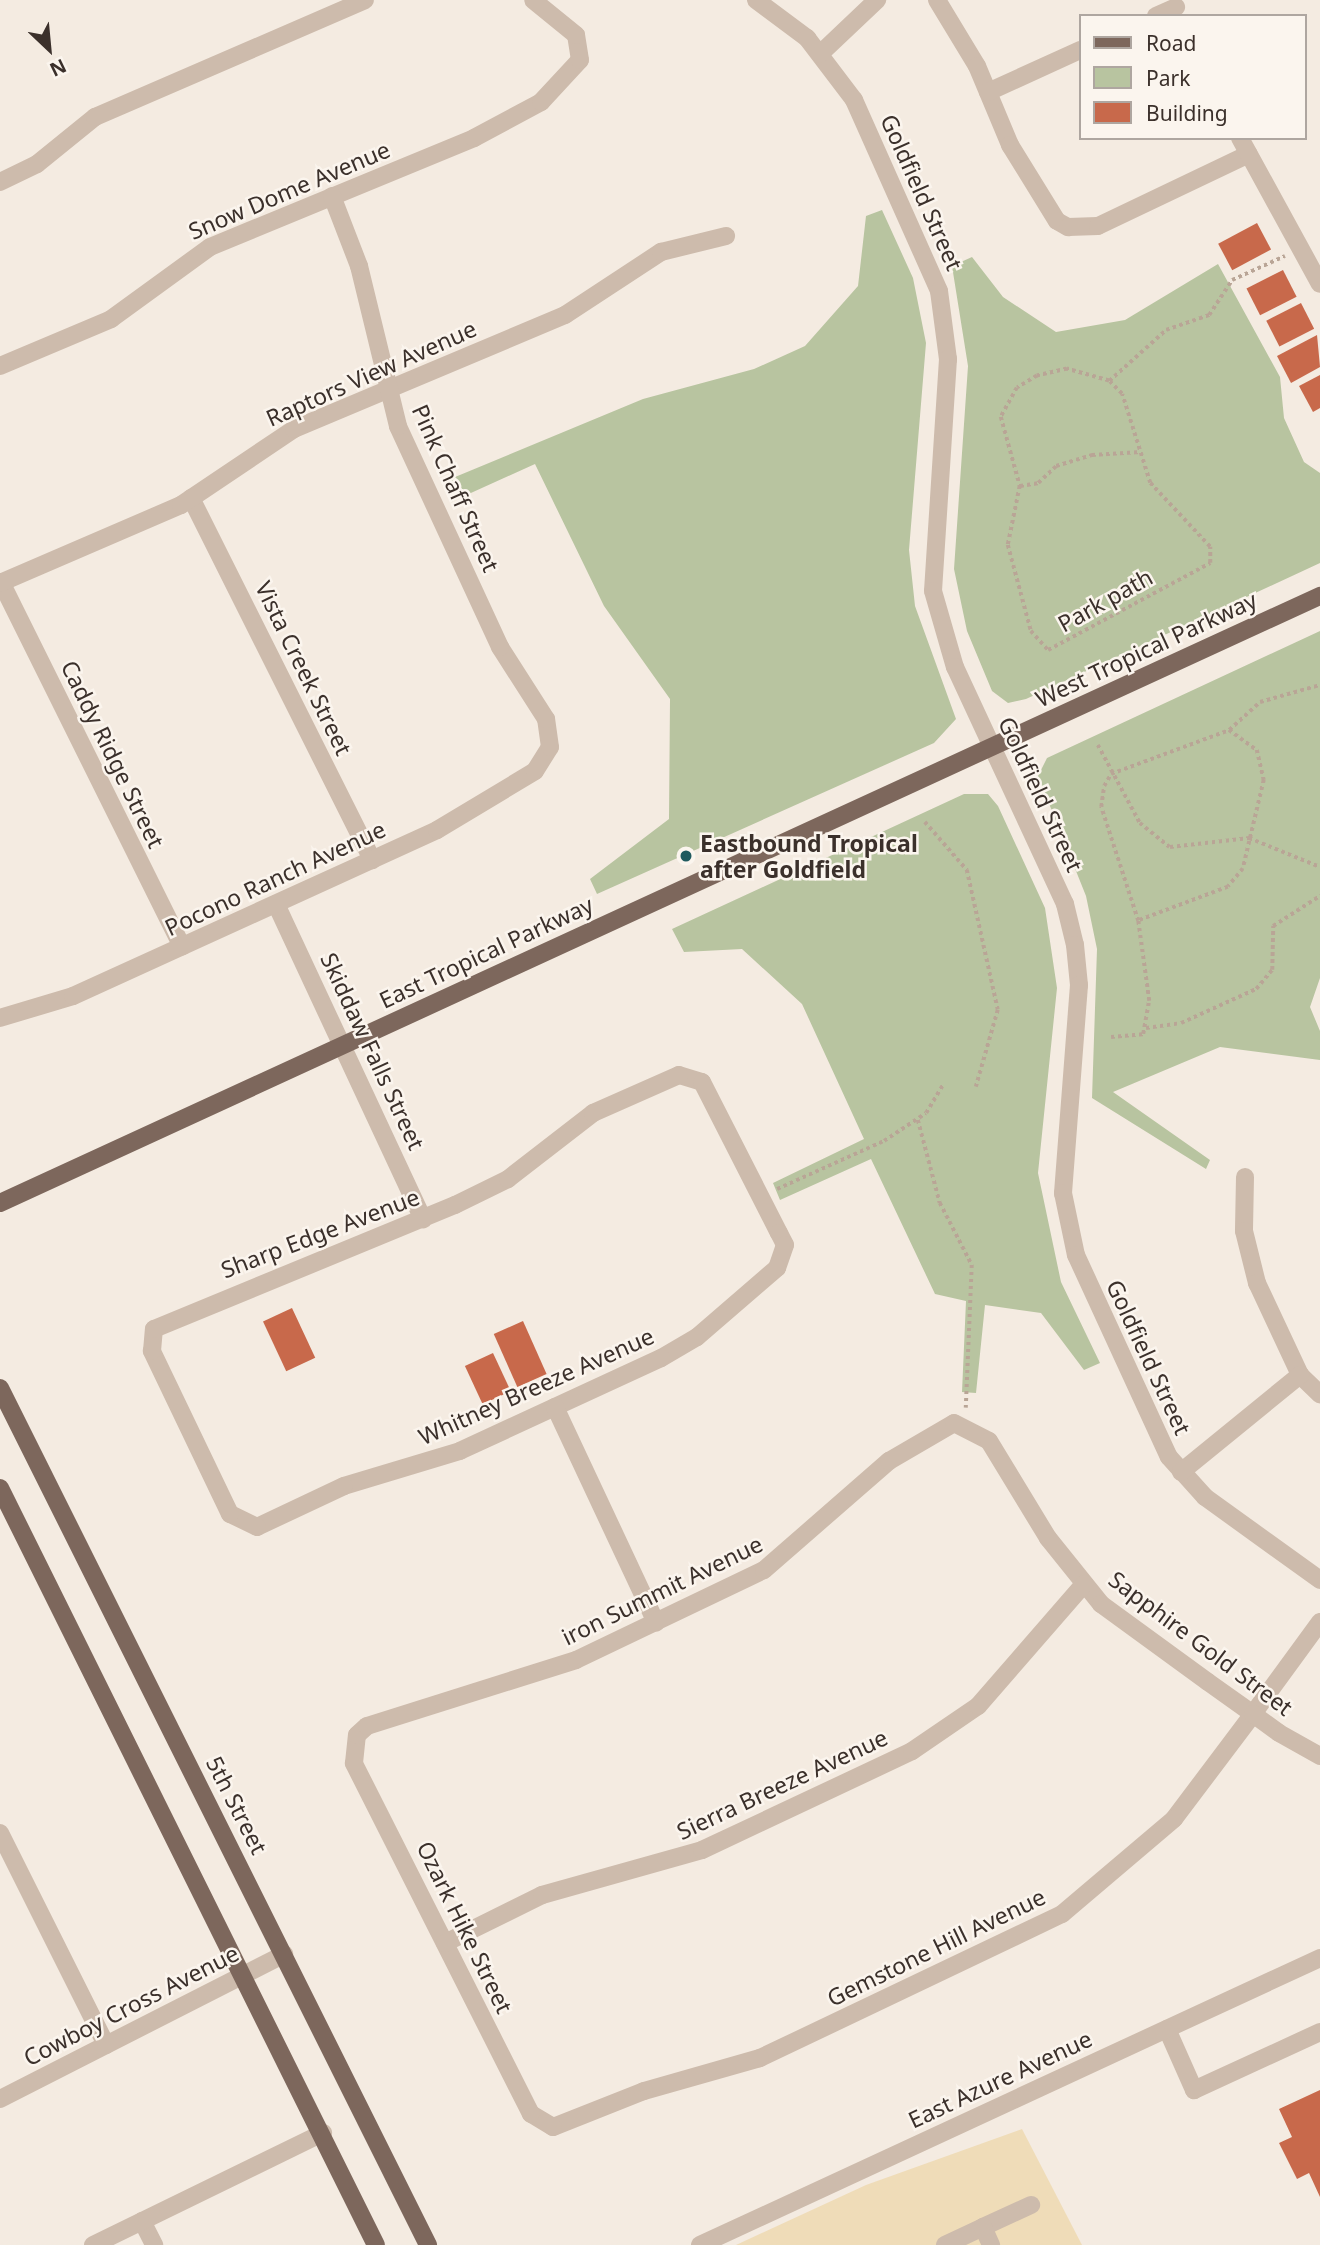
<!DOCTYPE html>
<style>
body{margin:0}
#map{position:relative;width:1320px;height:2245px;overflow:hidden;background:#f4ebe1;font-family:"Noto Sans",sans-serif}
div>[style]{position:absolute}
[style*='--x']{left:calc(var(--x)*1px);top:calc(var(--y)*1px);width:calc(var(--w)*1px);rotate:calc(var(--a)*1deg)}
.green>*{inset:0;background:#b8c4a0}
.sand>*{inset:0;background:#efdcb8}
.building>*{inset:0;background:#c8694b;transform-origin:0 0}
.path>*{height:3.5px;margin-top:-1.75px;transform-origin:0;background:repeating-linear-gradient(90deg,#b9a596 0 3.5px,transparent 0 7px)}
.minor>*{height:18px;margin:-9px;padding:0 9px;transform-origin:9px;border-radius:9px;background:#cdbbac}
.major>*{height:18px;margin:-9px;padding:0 9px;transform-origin:9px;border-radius:9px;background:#7d675c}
.dots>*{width:19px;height:19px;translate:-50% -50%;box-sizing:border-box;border:4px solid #fbf5ee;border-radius:50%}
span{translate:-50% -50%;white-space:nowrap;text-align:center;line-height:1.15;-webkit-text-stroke:5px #fbf5ee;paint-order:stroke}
.street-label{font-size:23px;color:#3b302b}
.poi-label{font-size:23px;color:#3b302b;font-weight:700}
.left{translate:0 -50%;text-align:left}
.legend{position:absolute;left:1079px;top:14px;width:228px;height:126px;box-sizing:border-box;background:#fbf5ee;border:2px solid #aea6a0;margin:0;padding:9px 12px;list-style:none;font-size:21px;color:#3b302b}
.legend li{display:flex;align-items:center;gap:14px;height:35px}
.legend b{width:35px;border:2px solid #aea6a0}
.north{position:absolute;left:14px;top:14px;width:70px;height:70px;-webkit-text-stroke:5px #fbf5ee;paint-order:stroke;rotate:154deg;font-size:19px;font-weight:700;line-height:28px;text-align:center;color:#3b302b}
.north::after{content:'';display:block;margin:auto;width:24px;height:32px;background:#3b302b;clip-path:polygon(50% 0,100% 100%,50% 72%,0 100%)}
</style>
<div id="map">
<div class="green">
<i style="clip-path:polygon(882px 210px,913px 278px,926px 343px,909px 550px,915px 606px,956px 719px,934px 743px,597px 894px,590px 879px,669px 819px,670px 699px,604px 606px,535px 464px,451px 502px,443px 482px,643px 399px,754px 369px,805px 346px,858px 286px,866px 216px)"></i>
<i style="clip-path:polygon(972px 257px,1003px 297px,1056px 332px,1125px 320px,1218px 264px,1280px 377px,1284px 418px,1304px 462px,1320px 473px,1320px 563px,1026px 699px,1008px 703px,992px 691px,967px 631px,954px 569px,968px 366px,952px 266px)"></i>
<i style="clip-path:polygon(1320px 631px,1320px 978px,1310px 1007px,1320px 1031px,1320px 1060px,1220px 1047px,1113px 1092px,1210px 1160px,1206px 1169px,1092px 1098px,1097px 949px,1086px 896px,1038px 776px,1047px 758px)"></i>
<i style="clip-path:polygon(964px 794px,988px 794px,998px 806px,1045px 908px,1057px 988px,1038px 1173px,1061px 1282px,1100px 1363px,1084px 1370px,1041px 1313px,985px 1305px,976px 1393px,962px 1392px,966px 1301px,935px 1294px,871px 1159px,780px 1200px,773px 1183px,864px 1139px,802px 1004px,742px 949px,684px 952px,672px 929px)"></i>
</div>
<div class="sand">
<i style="clip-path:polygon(1022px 2129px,1082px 2245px,736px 2245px,866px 2185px)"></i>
</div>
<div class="building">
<i style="left:1257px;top:223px;width:30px;height:44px;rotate:62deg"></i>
<i style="left:1283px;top:270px;width:30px;height:41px;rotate:63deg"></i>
<i style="left:1301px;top:303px;width:29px;height:39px;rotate:63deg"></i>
<i style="clip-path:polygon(1317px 335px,1320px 367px,1291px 383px,1277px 356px)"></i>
<i style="clip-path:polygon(1320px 375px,1320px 408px,1313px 412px,1299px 386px)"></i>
<i style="left:292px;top:1308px;width:55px;height:32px;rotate:65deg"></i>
<i style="left:523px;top:1321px;width:58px;height:32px;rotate:66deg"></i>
<i style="left:493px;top:1353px;width:42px;height:31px;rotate:65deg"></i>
<i style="clip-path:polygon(1320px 2090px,1320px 2197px,1309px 2173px,1297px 2179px,1279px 2143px,1292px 2137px,1279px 2109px)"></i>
</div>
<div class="path">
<i style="--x:1109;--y:381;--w:44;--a:-164.1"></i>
<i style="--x:1067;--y:369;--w:31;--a:167"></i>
<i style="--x:1037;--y:376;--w:23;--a:149"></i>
<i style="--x:1017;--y:388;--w:33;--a:119"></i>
<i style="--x:1001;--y:417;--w:72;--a:74.6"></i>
<i style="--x:1020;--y:486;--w:60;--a:101.5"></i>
<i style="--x:1008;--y:545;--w:89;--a:75"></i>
<i style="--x:1031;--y:631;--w:25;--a:48"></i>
<i style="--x:1048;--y:650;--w:184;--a:-28.2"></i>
<i style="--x:1210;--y:563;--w:16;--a:-90"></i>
<i style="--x:1210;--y:547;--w:88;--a:-133.2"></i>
<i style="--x:1150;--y:483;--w:93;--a:-107.5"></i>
<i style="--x:1122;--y:394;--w:18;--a:-135"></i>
<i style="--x:1109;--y:381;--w:76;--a:-41.8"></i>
<i style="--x:1166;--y:330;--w:46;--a:-19.2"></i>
<i style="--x:1209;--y:315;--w:42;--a:-56.7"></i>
<i style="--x:1232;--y:280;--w:58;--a:-24.4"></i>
<i style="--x:1020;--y:486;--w:18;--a:-9"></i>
<i style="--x:1038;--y:483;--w:25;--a:-43"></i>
<i style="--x:1056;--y:466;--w:38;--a:-17"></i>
<i style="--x:1092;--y:455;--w:49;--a:-3.5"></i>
<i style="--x:1229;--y:730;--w:42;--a:-42.1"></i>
<i style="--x:1260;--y:702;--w:62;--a:-15.8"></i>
<i style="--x:1098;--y:745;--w:89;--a:61.7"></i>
<i style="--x:1140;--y:823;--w:38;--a:39"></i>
<i style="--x:1170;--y:847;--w:80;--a:-6.5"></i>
<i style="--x:1249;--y:838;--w:77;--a:22.2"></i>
<i style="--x:925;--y:822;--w:64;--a:48.8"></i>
<i style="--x:967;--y:870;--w:143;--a:77.5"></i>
<i style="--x:998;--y:1010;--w:80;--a:105.9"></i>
<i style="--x:1146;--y:1028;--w:35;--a:-8"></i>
<i style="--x:1181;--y:1023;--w:82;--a:-24.4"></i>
<i style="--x:1256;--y:989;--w:25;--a:-50"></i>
<i style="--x:1272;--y:970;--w:44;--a:-88.7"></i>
<i style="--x:1273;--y:926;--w:56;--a:-32.6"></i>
<i style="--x:1111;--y:1037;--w:32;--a:-5"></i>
<i style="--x:1143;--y:1034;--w:34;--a:-80"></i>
<i style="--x:1149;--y:1001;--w:81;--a:-97.8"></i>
<i style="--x:1138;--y:921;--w:120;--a:-108"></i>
<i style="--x:1101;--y:807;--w:21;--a:-82"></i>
<i style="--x:1104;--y:786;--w:14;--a:-60"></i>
<i style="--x:1111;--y:774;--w:126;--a:-20.4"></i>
<i style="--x:1229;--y:730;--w:34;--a:36"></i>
<i style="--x:1257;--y:750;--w:31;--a:77"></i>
<i style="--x:1264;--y:780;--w:91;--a:103.3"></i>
<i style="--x:1243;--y:869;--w:23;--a:130"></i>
<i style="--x:1228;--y:887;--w:96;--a:159.3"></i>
<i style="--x:918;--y:1120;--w:86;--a:75.2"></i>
<i style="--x:940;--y:1203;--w:70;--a:62.7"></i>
<i style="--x:972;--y:1265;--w:143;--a:92.4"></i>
<i style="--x:777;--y:1189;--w:117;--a:-24.2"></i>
<i style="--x:884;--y:1141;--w:50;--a:-33.7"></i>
<i style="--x:926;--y:1113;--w:33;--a:-59"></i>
</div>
<div class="minor">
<i style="--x:756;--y:0;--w:64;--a:36.7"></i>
<i style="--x:807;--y:38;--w:78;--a:52.8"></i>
<i style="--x:854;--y:100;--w:209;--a:66"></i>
<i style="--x:939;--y:291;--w:69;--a:82.5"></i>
<i style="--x:948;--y:359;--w:232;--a:93.7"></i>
<i style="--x:933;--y:591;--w:79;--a:73.9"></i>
<i style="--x:955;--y:667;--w:261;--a:65.1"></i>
<i style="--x:1065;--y:904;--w:42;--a:76.3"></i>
<i style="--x:1075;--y:945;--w:40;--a:84.3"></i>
<i style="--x:1079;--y:985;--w:209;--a:94.4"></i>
<i style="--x:1063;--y:1193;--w:63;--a:78.2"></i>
<i style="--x:1076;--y:1255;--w:222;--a:65.3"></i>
<i style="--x:1169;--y:1457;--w:54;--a:48"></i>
<i style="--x:1205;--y:1497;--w:142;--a:35.8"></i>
<i style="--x:937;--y:0;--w:77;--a:58.8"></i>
<i style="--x:977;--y:66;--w:86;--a:67.3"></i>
<i style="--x:1010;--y:145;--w:89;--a:58.3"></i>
<i style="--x:1057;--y:221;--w:13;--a:29"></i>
<i style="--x:1068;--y:227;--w:30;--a:-2"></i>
<i style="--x:1098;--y:226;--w:167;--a:-25.5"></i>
<i style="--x:1156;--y:16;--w:22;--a:-24"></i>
<i style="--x:820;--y:54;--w:79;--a:-43.5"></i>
<i style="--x:988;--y:92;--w:101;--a:-24.5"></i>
<i style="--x:1240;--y:138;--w:166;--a:61.3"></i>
<i style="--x:0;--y:182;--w:41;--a:-25.9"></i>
<i style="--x:37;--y:164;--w:75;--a:-39"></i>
<i style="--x:95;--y:117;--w:294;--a:-23.4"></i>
<i style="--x:0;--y:366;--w:121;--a:-22.9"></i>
<i style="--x:111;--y:319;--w:122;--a:-36"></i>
<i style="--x:210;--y:247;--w:286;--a:-22.4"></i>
<i style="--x:474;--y:138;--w:76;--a:-28.2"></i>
<i style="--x:541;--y:102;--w:57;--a:-47.1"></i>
<i style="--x:580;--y:60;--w:25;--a:-99"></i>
<i style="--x:576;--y:35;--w:55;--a:-140.9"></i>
<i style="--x:191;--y:498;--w:405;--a:63.4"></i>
<i style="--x:1;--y:582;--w:407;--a:63.6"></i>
<i style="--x:0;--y:583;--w:197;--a:-23.3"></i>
<i style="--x:181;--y:505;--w:136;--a:-33.9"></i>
<i style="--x:294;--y:429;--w:294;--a:-22.8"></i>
<i style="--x:565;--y:315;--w:115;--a:-33.3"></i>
<i style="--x:661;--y:252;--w:67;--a:-13.8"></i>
<i style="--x:276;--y:904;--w:348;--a:65"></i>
<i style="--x:0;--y:1018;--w:76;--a:-16.8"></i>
<i style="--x:73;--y:996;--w:400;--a:-24.5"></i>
<i style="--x:437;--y:830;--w:114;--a:-31"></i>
<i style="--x:535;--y:771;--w:28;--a:-58"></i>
<i style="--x:550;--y:747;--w:28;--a:-98"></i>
<i style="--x:546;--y:719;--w:85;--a:-122.6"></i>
<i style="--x:500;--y:647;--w:243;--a:-114.8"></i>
<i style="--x:398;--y:426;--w:165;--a:-103.7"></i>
<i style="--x:359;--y:266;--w:75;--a:-111.1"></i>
<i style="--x:679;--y:1075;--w:24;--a:17"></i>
<i style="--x:702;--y:1082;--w:169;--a:63"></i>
<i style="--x:779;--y:1233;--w:13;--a:63"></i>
<i style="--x:785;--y:1245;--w:24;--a:109"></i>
<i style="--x:777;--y:1268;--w:106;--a:139.2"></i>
<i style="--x:697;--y:1337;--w:42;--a:149.7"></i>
<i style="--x:661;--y:1358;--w:221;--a:155.2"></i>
<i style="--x:460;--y:1451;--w:121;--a:163.2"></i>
<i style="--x:344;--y:1486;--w:96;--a:154.8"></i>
<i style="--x:257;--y:1527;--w:30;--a:-154"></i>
<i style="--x:230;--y:1514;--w:181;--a:-115.6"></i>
<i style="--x:152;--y:1351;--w:22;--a:-85"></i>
<i style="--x:154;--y:1329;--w:326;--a:-22.4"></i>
<i style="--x:455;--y:1205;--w:59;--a:-26.1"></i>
<i style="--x:508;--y:1179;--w:108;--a:-37.8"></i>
<i style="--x:593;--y:1113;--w:94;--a:-23.8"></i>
<i style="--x:1245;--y:1177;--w:54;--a:91.1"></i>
<i style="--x:1244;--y:1231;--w:54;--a:76"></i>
<i style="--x:1257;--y:1283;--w:102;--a:64.9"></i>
<i style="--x:1300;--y:1375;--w:28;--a:44"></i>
<i style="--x:555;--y:1407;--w:238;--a:64.9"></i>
<i style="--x:1181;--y:1472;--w:154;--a:-39.2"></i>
<i style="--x:1320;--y:1622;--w:114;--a:126.1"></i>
<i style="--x:1253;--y:1714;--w:131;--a:127"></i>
<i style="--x:1174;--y:1819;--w:147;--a:139.7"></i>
<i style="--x:1062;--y:1914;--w:335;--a:154.5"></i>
<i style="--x:760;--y:2058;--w:121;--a:164.1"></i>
<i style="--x:644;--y:2091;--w:98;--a:158.4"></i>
<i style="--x:553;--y:2127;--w:26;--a:-149"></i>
<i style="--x:531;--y:2114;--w:393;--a:-116.8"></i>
<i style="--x:354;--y:1763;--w:28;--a:-84"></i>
<i style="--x:357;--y:1735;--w:13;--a:-42"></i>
<i style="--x:367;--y:1726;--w:219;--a:-17.5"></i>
<i style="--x:576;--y:1660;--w:208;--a:-25.6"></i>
<i style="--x:764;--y:1570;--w:166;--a:-41.1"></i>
<i style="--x:889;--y:1461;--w:75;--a:-30.3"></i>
<i style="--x:954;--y:1423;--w:39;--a:27"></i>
<i style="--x:989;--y:1441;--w:114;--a:58.7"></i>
<i style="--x:1048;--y:1538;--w:85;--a:51.2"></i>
<i style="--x:1101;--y:1604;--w:132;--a:36.1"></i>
<i style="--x:1208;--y:1682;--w:55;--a:35.4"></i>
<i style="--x:1253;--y:1714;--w:32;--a:36"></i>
<i style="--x:1279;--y:1733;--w:47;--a:29.3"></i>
<i style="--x:0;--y:1833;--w:237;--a:63.4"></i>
<i style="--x:445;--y:1943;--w:108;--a:-26.3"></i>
<i style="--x:542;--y:1895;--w:166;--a:-15.7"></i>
<i style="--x:702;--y:1850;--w:232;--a:-25.2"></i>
<i style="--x:912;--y:1751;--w:80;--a:-34.3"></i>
<i style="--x:978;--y:1706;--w:162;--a:-49"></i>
<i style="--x:1167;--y:2029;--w:67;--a:66.1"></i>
<i style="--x:1194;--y:2090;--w:139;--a:-24.7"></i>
<i style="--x:0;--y:2099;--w:319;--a:-27"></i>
<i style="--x:142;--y:2221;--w:27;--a:63"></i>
<i style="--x:983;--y:2227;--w:53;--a:-24.6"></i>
<i style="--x:93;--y:2245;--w:256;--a:-26"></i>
<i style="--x:700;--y:2245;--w:683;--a:-24.84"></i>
<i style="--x:945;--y:2245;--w:42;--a:-25.3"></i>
<i style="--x:983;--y:2227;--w:20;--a:66"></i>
</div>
<div class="major">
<i style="--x:0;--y:1203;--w:1453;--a:-24.7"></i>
<i style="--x:0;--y:1388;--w:958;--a:63.46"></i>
<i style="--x:0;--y:1488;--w:845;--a:63.59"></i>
</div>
<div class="dots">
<i style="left:686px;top:856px;background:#1f5a5e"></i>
</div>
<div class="street-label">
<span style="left:289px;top:190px;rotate:-23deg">Snow Dome Avenue</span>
<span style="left:922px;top:192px;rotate:66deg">Goldfield Street</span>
<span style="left:371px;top:373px;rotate:-24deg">Raptors View Avenue</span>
<span style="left:456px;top:488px;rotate:66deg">Pink Chaff Street</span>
<span style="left:1105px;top:600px;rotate:-29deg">Park path</span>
<span style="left:1146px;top:649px;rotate:-25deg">West Tropical Parkway</span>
<span style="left:304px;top:668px;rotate:64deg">Vista Creek Street</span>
<span style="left:113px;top:754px;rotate:64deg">Caddy Ridge Street</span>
<span style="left:1041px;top:794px;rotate:65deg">Goldfield Street</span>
<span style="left:275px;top:878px;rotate:-25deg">Pocono Ranch Avenue</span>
<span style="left:486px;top:952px;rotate:-25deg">East Tropical Parkway</span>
<span style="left:373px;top:1051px;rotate:65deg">Skiddaw Falls Street</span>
<span style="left:320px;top:1233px;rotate:-21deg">Sharp Edge Avenue</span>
<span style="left:1149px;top:1357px;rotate:65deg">Goldfield Street</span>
<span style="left:536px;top:1386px;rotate:-24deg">Whitney Breeze Avenue</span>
<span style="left:662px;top:1590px;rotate:-26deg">iron Summit Avenue</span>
<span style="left:1201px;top:1643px;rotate:37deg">Sapphire Gold Street</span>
<span style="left:782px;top:1784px;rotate:-25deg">Sierra Breeze Avenue</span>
<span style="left:237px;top:1805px;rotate:63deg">5th Street</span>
<span style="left:465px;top:1927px;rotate:64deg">Ozark Hike Street</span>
<span style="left:936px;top:1947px;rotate:-26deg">Gemstone Hill Avenue</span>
<span style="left:131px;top:2005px;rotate:-27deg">Cowboy Cross Avenue</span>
<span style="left:1000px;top:2079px;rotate:-25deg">East Azure Avenue</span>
</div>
<div class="poi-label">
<span class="left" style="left:700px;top:856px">Eastbound Tropical<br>after Goldfield</span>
</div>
<ul class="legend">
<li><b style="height:9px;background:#7d675c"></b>Road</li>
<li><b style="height:19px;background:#b8c4a0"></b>Park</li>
<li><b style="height:19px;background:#c8694b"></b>Building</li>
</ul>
<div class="north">N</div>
</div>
